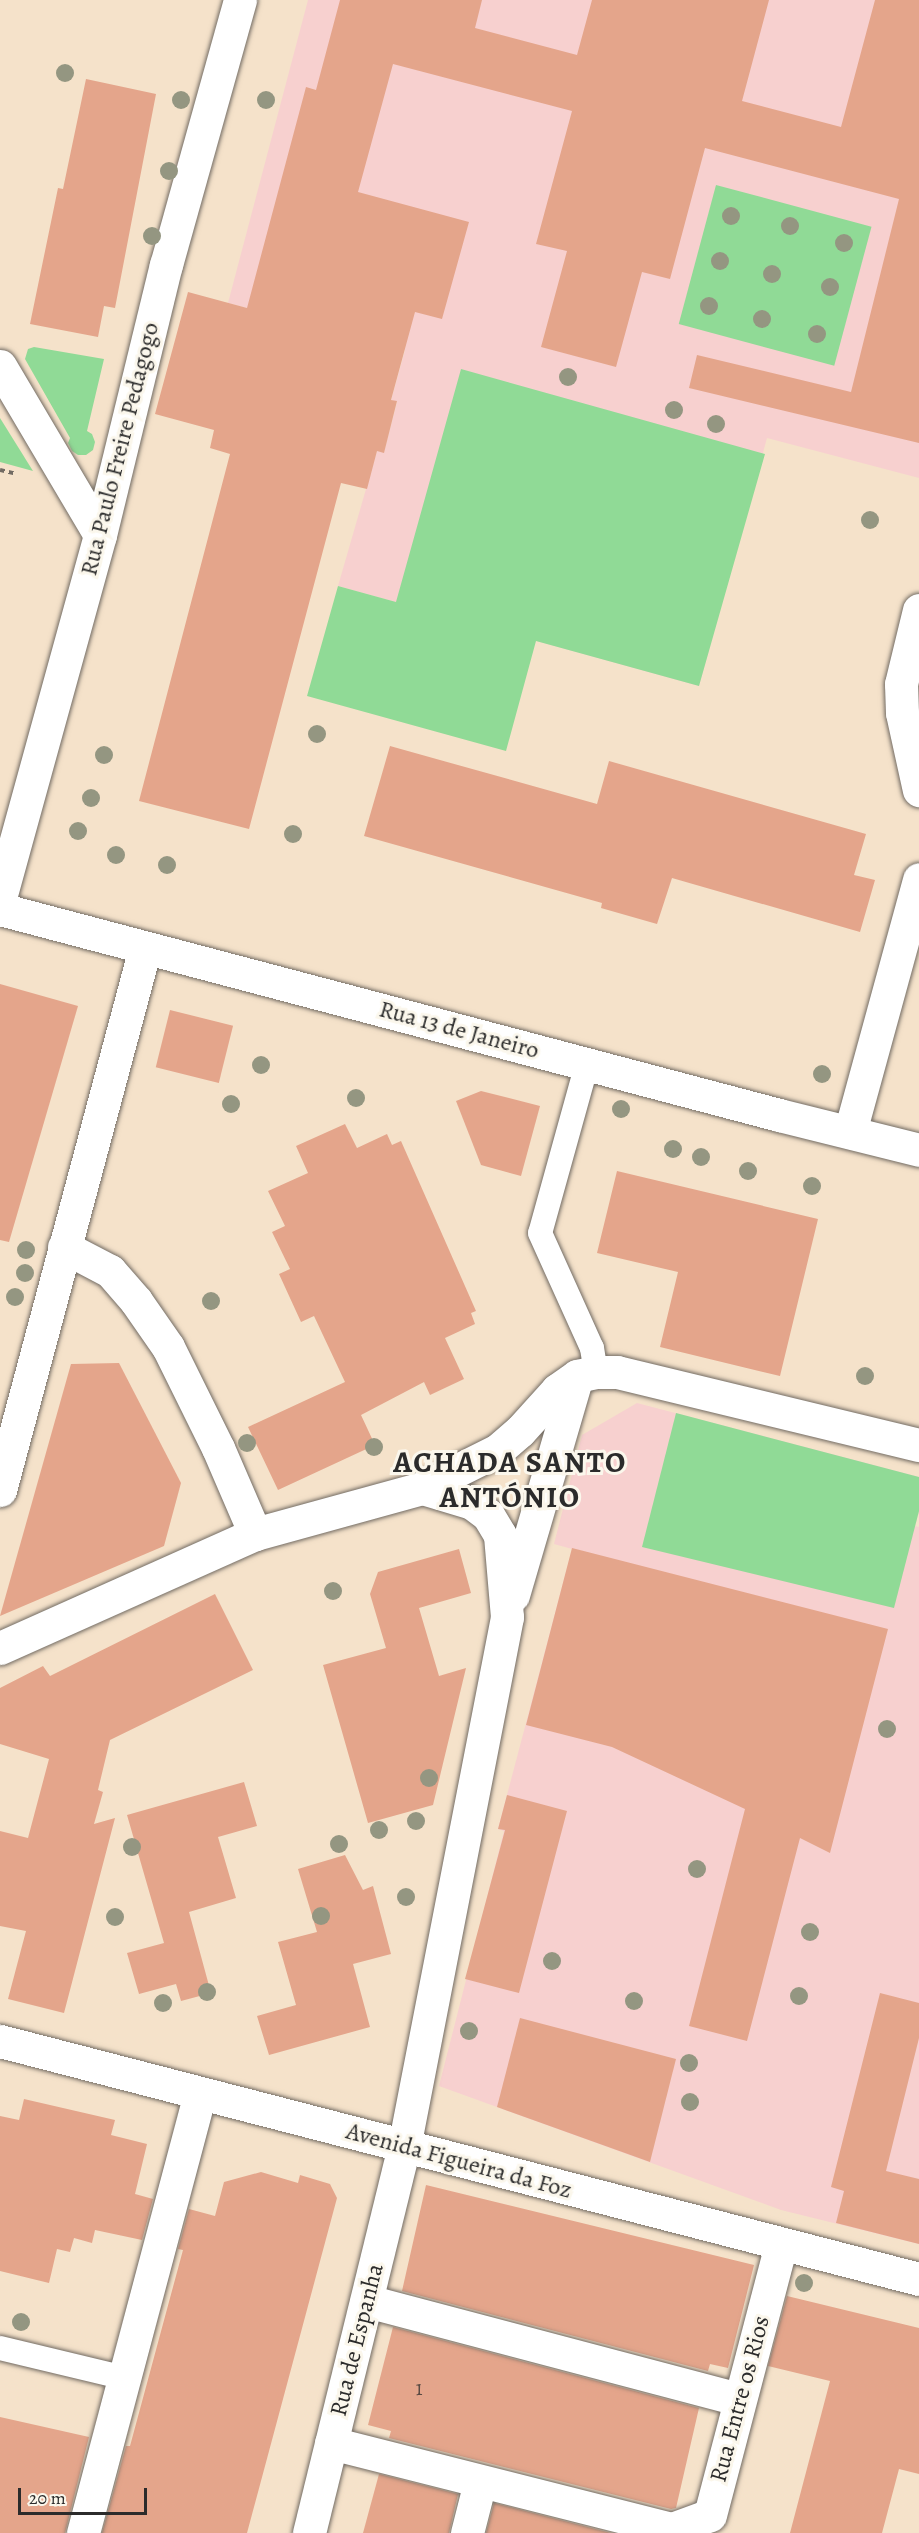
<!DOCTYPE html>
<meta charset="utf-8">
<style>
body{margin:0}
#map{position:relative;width:919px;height:2533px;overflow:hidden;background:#f5e2ca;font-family:Alegreya,serif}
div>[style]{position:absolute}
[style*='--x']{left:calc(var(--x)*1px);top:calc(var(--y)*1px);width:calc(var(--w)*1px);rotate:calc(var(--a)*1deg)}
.built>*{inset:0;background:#f7d0cf}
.green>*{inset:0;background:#90da96;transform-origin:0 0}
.building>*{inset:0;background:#e4a58b;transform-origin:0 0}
.path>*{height:4px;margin-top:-2px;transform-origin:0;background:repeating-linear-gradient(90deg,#726b63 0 4.5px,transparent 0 9px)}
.roads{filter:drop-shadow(0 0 2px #726b63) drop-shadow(0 0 2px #726b63)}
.service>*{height:24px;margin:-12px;padding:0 12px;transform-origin:12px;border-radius:12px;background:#fff}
.minor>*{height:33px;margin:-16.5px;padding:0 16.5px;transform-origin:16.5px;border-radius:16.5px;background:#fff}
.trees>*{width:18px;height:18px;margin:-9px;border-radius:50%;background:#949681}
span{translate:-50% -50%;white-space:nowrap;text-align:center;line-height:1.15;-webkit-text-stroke:6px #fbf7ec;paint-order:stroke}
.number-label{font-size:21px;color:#594a43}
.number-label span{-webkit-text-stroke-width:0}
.street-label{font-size:24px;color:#2b2b2b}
.district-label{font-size:30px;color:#2b2b2b;font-weight:700;letter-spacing:1.5px}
.scale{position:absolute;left:18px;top:2488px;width:129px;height:27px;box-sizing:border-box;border:3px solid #2b2b2b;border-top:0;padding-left:8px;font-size:18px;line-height:21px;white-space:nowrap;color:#2b2b2b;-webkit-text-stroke:4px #fbf7ec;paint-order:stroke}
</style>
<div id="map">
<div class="built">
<i style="clip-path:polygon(308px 0,919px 0,919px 478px,767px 438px,699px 686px,338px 586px,377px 451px,384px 452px,397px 402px,391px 400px,405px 350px,228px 303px)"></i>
<i style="clip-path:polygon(637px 1403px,919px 1477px,919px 1511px,915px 1526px,919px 1527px,919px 2244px,781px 2210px,439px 2086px,504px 1831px,498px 1829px,572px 1549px,554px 1544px,582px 1435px)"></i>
</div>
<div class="green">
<i style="left:716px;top:185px;width:161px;height:144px;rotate:15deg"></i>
<i style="clip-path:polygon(34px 347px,104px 359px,87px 431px,92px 434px,95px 442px,93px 450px,86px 455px,78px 455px,72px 451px,68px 443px,70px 438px,25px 359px,28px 349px)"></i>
<i style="clip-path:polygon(461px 369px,765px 454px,699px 686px,536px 641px,506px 751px,307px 696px,338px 586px,396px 602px)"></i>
<i style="clip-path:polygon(0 418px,33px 471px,0 462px)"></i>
<i style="clip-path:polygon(676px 1413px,919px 1477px,919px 1511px,894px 1608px,642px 1547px)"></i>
</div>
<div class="building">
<i style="clip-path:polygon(340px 0,482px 0,475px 28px,577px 55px,592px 0,769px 0,742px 101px,841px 127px,875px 0,919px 0,919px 443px,689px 388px,697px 355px,851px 392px,899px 199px,705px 148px,670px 279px,642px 272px,616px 367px,541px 347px,567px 251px,536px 244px,572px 111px,393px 64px,358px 192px,469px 222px,442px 319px,415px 312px,391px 400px,397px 401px,384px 453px,377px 451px,367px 489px,341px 483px,249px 829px,139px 801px,230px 454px,210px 448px,214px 430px,155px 414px,188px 292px,247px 308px,306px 87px,316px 90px)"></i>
<i style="clip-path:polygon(86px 79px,156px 94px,115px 308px,104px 306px,98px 337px,30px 324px,58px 188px,63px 189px)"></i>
<i style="clip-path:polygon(390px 746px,597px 804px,609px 761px,866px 834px,854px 875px,875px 880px,860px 932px,672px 878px,657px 924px,601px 908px,602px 903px,364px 836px)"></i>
<i style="clip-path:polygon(0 984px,78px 1006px,9px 1242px,0 1240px)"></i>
<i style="left:170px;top:1010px;width:65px;height:59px;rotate:14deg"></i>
<i style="clip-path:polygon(481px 1091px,540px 1106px,521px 1176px,481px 1165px,456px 1101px)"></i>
<i style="clip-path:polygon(345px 1124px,357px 1148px,387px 1134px,392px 1145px,401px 1141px,476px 1311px,471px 1313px,475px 1324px,445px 1338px,464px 1379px,430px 1395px,424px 1382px,361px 1415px,375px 1445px,278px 1490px,248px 1427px,345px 1382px,314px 1316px,301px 1322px,279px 1274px,290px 1269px,272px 1232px,285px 1226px,268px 1191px,308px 1173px,296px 1146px)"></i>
<i style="clip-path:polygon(617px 1171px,818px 1219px,780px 1376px,660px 1347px,678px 1272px,597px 1253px)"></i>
<i style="clip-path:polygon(119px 1363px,181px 1483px,164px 1546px,0 1616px,71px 1364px)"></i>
<i style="clip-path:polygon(572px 1548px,888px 1629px,830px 1853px,800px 1838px,747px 2041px,689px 2026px,745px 1809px,612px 1747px,526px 1725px)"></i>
<i style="clip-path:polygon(459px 1549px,471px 1593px,419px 1608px,439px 1676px,466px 1668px,433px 1805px,368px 1823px,323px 1665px,386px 1648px,370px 1594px,378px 1572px)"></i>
<i style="clip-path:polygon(215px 1594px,253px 1670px,110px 1740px,98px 1790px,103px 1792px,94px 1824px,115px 1818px,64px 2013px,8px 1999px,26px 1931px,0 1926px,0 1831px,28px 1838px,49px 1759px,0 1744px,0 1688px,43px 1666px,50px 1676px)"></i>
<i style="clip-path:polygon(244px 1782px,257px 1826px,218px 1837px,236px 1898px,189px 1912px,211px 1993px,181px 2001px,176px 1984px,139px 1994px,127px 1953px,164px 1943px,127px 1815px)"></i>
<i style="clip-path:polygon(507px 1795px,567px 1811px,519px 1993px,465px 1979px,505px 1830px,498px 1829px)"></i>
<i style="clip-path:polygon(345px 1855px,363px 1890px,373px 1886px,391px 1954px,353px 1964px,370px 2027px,269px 2055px,257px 2016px,296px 2005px,278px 1942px,317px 1932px,298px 1869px)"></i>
<i style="clip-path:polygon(880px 1993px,919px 2003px,919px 2038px,886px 2171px,919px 2179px,919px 2244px,836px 2223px,844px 2191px,831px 2187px)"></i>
<i style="clip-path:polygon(520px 2018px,676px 2059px,650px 2162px,497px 2107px)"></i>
<i style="clip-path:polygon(24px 2099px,115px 2120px,111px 2135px,147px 2144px,135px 2194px,153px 2199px,142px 2240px,95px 2230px,92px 2243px,74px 2238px,70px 2252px,57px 2249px,49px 2283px,0 2271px,0 2116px,19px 2120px)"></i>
<i style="clip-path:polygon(261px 2172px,298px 2183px,300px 2175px,330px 2184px,337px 2198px,247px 2533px,102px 2533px,126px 2446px,130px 2446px,183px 2250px,178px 2249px,189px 2209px,215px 2216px,224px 2182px)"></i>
<i style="clip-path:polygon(426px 2185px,754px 2265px,728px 2368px,710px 2364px,708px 2371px,402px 2291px)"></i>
<i style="clip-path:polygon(787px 2296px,919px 2328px,919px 2474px,899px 2469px,882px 2533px,790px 2533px,830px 2381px,768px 2366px)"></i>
<i style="clip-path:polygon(393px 2327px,699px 2408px,676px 2508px,671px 2509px,389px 2438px,391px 2431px,368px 2425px)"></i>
<i style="clip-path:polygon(0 2417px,89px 2437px,65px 2533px,0 2533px)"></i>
<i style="clip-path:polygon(379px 2474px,458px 2494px,449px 2533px,363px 2533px)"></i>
<i style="clip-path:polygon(494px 2503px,611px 2533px,486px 2533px)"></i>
</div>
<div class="path">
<i style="--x:0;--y:470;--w:17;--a:13"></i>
</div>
<div class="roads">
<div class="service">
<i style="--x:587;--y:1064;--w:175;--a:105.5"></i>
<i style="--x:540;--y:1233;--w:126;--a:65.7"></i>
<i style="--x:592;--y:1348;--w:24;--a:81"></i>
<i style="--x:0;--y:2348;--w:129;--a:13.5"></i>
</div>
<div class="minor">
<i style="--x:0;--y:366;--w:196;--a:59.4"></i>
<i style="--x:919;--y:610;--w:76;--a:103.7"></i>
<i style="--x:901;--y:684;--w:29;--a:88"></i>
<i style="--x:902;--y:713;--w:79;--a:77.6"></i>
<i style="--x:0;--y:898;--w:377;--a:-74.6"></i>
<i style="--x:100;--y:535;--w:278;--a:-76.3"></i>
<i style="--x:166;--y:265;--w:275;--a:-74.4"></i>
<i style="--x:0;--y:909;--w:806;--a:14.81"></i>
<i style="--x:779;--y:1115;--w:144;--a:14"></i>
<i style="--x:850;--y:1132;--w:262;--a:-74.7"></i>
<i style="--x:64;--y:1247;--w:52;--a:27.6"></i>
<i style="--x:110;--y:1271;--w:40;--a:49"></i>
<i style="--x:136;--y:1301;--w:56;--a:55.2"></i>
<i style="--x:168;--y:1347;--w:113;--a:63.7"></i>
<i style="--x:218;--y:1448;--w:94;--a:66.7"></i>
<i style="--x:255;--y:1534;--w:173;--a:-15.4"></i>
<i style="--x:422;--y:1488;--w:85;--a:-26.6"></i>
<i style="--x:498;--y:1450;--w:29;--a:-41"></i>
<i style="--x:520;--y:1431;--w:55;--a:-47.9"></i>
<i style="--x:557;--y:1390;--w:24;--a:-35"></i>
<i style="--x:577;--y:1376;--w:19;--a:-12"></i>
<i style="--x:596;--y:1372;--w:21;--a:0"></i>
<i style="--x:617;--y:1372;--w:311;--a:13.6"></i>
<i style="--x:0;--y:1490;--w:561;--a:-75.02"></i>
<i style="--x:513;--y:1595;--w:228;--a:-73.7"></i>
<i style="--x:0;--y:1648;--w:279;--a:-24.1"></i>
<i style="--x:0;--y:2041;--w:949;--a:14.52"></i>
<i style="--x:367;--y:2301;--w:385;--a:14.8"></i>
<i style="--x:331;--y:2443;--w:352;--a:14.2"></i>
<i style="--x:672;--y:2529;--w:40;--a:-20.2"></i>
<i style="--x:710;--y:2515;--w:280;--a:-75.3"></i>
<i style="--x:83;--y:2533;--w:454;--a:-75.1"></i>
<i style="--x:309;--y:2533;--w:398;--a:-76.2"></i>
<i style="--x:404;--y:2147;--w:540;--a:-79"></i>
<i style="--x:507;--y:1617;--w:82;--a:-94.9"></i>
<i style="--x:500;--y:1535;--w:23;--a:-121"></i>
<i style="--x:488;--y:1515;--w:20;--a:-143"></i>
<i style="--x:472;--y:1503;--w:52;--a:-163.3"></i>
<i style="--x:467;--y:2533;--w:53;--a:-75.7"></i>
</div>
</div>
<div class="trees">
<i style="left:65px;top:73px"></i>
<i style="left:181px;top:100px"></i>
<i style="left:266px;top:100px"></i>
<i style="left:169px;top:171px"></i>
<i style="left:731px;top:216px"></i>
<i style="left:790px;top:226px"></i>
<i style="left:152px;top:236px"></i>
<i style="left:844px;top:243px"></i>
<i style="left:720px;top:261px"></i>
<i style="left:772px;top:274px"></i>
<i style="left:830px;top:287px"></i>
<i style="left:709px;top:306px"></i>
<i style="left:762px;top:319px"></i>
<i style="left:817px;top:334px"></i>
<i style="left:568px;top:377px"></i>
<i style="left:674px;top:410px"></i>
<i style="left:716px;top:424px"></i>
<i style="left:870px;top:520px"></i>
<i style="left:317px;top:734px"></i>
<i style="left:104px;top:755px"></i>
<i style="left:91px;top:798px"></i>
<i style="left:78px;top:831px"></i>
<i style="left:293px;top:834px"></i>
<i style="left:116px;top:855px"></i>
<i style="left:167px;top:865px"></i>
<i style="left:261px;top:1065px"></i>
<i style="left:822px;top:1074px"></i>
<i style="left:356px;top:1098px"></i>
<i style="left:231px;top:1104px"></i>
<i style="left:621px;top:1109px"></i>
<i style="left:673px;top:1149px"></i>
<i style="left:701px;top:1157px"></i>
<i style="left:748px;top:1171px"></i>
<i style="left:812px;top:1186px"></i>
<i style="left:26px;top:1250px"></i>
<i style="left:25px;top:1273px"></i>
<i style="left:15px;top:1297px"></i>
<i style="left:211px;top:1301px"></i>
<i style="left:865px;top:1376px"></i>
<i style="left:247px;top:1443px"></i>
<i style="left:374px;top:1447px"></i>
<i style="left:333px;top:1591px"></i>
<i style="left:887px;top:1729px"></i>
<i style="left:429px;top:1778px"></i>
<i style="left:416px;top:1821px"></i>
<i style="left:379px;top:1830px"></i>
<i style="left:339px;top:1844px"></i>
<i style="left:132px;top:1847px"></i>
<i style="left:697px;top:1869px"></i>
<i style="left:406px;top:1897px"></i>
<i style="left:321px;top:1916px"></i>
<i style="left:115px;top:1917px"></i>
<i style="left:810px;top:1932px"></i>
<i style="left:552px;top:1961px"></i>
<i style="left:207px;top:1992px"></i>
<i style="left:799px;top:1996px"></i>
<i style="left:634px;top:2001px"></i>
<i style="left:163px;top:2003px"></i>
<i style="left:469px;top:2031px"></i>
<i style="left:689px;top:2063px"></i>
<i style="left:690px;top:2102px"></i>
<i style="left:804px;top:2283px"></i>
<i style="left:21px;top:2322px"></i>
</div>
<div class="number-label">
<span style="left:419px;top:2388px">1</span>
</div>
<div class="street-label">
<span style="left:120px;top:449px;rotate:-76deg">Rua Paulo Freire Pedagogo</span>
<span style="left:459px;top:1030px;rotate:15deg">Rua 13 de Janeiro</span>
<span style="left:459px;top:2161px;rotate:15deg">Avenida Figueira da Foz</span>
<span style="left:357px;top:2340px;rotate:-76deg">Rua de Espanha</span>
<span style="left:740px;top:2399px;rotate:-75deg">Rua Entre os Rios</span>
</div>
<div class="district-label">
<span style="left:510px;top:1479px">ACHADA SANTO<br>ANTÓNIO</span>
</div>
<div class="scale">20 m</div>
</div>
